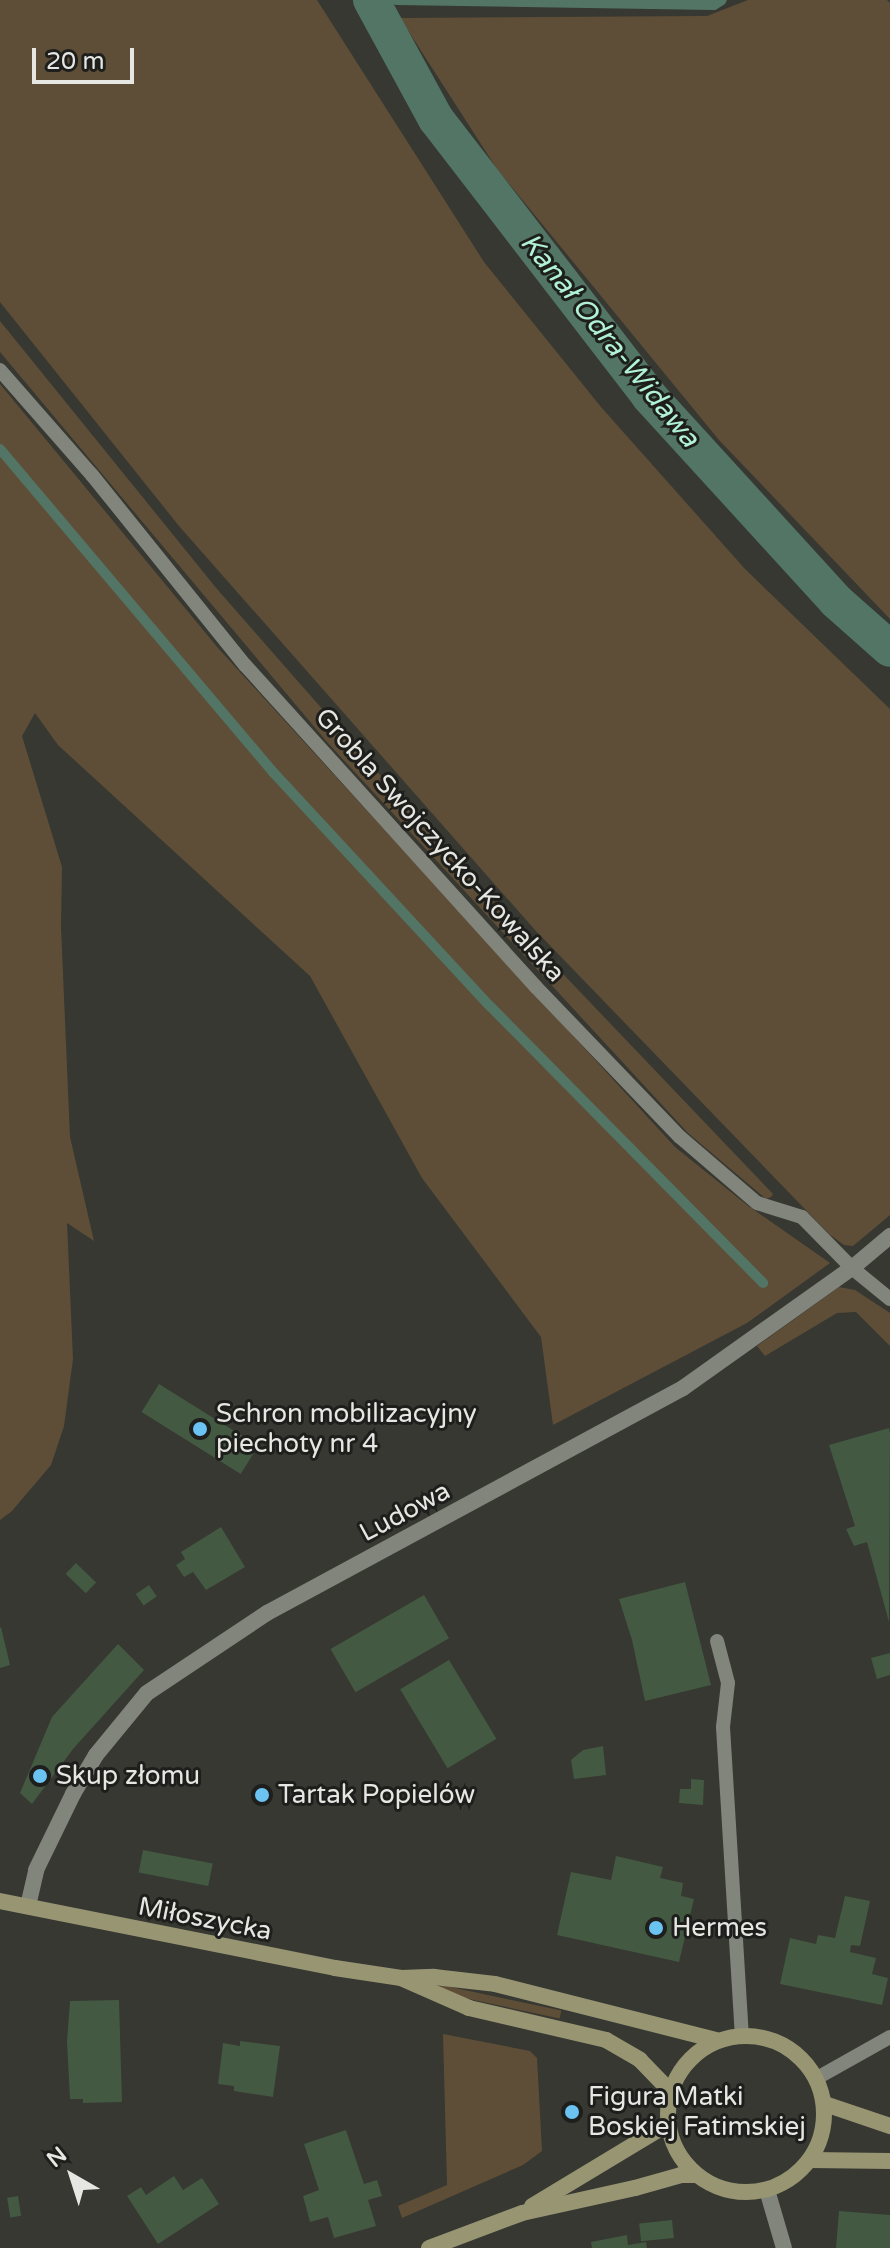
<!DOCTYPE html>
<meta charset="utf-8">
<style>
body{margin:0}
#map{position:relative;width:890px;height:2248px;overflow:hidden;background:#363831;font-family:"Varela Round",sans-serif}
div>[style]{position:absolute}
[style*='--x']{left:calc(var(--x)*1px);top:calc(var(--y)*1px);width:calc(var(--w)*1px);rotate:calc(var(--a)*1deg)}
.green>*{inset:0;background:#5f4e37;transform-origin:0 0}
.stream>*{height:10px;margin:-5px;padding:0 5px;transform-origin:5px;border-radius:5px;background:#527566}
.canal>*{height:36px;margin:-18px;padding:0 18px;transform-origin:18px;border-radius:18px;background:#527566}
.building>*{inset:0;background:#435942;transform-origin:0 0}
.lane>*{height:14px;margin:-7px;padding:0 7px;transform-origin:7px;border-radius:7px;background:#82857c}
.street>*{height:16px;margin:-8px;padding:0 8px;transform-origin:8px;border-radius:8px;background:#82857c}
.secondary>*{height:16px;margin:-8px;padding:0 8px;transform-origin:8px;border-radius:8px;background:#989573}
.secondary>.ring{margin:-8px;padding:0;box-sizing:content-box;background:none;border:16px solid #989573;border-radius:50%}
.dots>*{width:22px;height:22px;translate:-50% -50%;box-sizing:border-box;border:4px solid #1e1f1c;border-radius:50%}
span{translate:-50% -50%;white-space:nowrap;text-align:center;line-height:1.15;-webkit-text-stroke:6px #1e1f1c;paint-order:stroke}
.street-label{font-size:26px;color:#e6e7e2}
.poi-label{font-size:26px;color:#e6e7e2}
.left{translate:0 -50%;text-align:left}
.water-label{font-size:28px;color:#b1f2d6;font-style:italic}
.north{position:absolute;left:32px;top:2136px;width:80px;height:80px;-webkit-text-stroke:6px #1e1f1c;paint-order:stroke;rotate:321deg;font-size:22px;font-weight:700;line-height:32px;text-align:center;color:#e6e7e2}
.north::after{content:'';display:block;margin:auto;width:28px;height:36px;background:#e6e7e2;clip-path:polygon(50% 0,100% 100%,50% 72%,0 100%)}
.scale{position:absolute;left:32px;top:48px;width:102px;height:36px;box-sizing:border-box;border:4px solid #e6e7e2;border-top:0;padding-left:10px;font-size:24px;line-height:28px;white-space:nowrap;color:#e6e7e2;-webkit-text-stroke:6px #1e1f1c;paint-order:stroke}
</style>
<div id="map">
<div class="green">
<i style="clip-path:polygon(0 0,317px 0,484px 262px,601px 407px,745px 569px,890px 709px,890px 1215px,853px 1246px,844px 1245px,829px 1234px,535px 930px,179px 526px,0 302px)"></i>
<i style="clip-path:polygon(748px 0,887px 0,890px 3px,890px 619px,719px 440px,497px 169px,400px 18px,707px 16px)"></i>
<i style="clip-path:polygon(0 321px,217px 589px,460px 866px,773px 1194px,771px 1197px,766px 1199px,688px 1133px,327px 742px,0 352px)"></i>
<i style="clip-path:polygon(0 384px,218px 648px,675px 1147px,747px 1205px,830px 1263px,747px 1323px,553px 1425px,541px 1337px,422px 1178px,310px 976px,58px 745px,35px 713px,22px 736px,62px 867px,61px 927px,70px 1137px,94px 1241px,67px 1223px,73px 1359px,64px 1426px,51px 1465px,12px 1511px,0 1520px)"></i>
<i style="clip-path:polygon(839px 1287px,855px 1290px,890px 1313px,890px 1346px,856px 1312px,837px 1313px,765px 1356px,757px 1346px)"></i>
<i style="left:441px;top:1985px;width:123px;height:8px;rotate:12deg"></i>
<i style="clip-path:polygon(443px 2034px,530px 2051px,537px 2058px,542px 2151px,523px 2165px,402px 2218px,398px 2206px,447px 2185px)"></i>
</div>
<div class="stream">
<i style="--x:396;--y:0;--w:318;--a:0.9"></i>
<i style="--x:714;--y:5;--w:9;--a:-32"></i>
<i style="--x:0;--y:449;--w:423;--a:49.8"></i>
<i style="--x:273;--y:772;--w:319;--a:47.2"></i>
<i style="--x:490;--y:1006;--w:389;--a:45.4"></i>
</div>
<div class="canal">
<i style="--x:371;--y:0;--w:136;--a:61.4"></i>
<i style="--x:436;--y:119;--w:349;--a:52.4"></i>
<i style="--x:649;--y:396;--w:277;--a:47.6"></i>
<i style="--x:836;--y:601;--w:72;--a:41.6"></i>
</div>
<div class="building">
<i style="left:159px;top:1384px;width:117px;height:33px;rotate:32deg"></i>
<i style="clip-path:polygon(889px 1428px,890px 1433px,889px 1622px,867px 1542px,854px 1546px,846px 1529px,855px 1526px,829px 1445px)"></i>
<i style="clip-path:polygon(221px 1527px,245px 1567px,206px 1590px,193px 1572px,184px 1577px,176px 1565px,185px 1559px,181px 1552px)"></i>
<i style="left:76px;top:1563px;width:28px;height:15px;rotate:44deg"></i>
<i style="clip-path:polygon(685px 1582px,711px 1685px,645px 1701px,632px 1640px,619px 1599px)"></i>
<i style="left:149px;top:1585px;width:14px;height:16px;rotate:56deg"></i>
<i style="left:424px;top:1595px;width:50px;height:108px;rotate:60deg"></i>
<i style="clip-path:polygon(1px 1627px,10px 1665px,0 1668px,0 1628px)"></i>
<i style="clip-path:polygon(118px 1644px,144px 1670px,73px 1749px,32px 1804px,20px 1793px,52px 1717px)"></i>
<i style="clip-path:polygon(890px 1653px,890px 1675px,877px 1679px,871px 1658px)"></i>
<i style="left:449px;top:1660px;width:92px;height:57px;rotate:59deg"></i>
<i style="clip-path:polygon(603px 1746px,606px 1775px,574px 1779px,571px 1760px,583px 1750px)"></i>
<i style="clip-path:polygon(691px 1779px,704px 1780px,703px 1805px,679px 1803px,680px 1789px,691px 1789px)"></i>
<i style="left:143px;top:1850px;width:71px;height:23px;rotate:11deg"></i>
<i style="clip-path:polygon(616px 1856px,663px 1867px,660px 1878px,683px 1883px,681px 1896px,694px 1899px,679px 1962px,557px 1935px,571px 1872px,611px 1880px)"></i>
<i style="clip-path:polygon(845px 1896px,870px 1901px,860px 1946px,851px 1945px,850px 1952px,876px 1958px,872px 1974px,888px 1978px,882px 2005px,780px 1984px,790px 1938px,816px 1944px,818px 1935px,835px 1938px)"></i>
<i style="clip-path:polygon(119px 2000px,122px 2102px,83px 2103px,83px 2099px,70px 2099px,67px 2042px,70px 2001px)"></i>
<i style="clip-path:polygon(240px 2041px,280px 2046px,273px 2097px,234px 2091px,234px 2086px,218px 2084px,223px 2043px,240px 2046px)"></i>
<i style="clip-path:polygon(346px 2130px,364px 2184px,377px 2180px,382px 2196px,368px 2200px,376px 2226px,334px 2238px,328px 2217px,310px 2222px,303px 2196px,319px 2190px,304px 2144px)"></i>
<i style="clip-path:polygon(174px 2176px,183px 2190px,202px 2178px,219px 2204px,158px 2244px,127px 2196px,141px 2187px,146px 2195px)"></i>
<i style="left:18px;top:2196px;width:20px;height:11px;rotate:81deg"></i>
<i style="clip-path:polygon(839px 2211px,890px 2215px,890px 2248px,836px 2248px)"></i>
<i style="left:672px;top:2220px;width:18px;height:33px;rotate:84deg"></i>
<i style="clip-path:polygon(627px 2235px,628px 2245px,646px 2242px,647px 2248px,592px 2248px,591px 2242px)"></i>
</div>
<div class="lane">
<i style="--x:0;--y:370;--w:140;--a:48.8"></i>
<i style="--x:92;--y:475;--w:244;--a:51.2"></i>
<i style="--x:245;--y:665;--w:434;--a:47.9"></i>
<i style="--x:536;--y:987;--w:208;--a:46.2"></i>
<i style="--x:680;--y:1137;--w:101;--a:40.6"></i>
<i style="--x:757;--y:1203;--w:47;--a:17.3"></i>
<i style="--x:802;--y:1217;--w:71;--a:45.6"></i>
<i style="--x:852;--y:1268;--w:49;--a:39.2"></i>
<i style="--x:717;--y:1641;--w:43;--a:75.3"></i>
<i style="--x:728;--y:1683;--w:44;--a:96.5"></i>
<i style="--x:723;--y:1727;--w:309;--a:86.5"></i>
<i style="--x:817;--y:2078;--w:84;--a:-29.3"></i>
</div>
<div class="street">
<i style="--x:28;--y:1906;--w:37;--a:-77"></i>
<i style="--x:36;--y:1870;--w:85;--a:-64"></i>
<i style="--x:73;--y:1794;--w:45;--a:-59.5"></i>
<i style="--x:96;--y:1755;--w:80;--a:-50.6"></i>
<i style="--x:147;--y:1693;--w:144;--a:-33.7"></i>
<i style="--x:267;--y:1613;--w:473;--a:-28.4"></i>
<i style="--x:683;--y:1388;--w:207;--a:-35.4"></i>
<i style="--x:852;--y:1268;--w:50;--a:-40.1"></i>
<i style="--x:767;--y:2190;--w:60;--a:73.7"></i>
</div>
<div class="secondary">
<i style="--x:0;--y:1901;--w:342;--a:11.3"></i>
<i style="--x:335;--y:1968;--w:67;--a:8.6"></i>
<i style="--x:401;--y:1978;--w:33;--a:-2"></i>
<i style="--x:434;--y:1977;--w:61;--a:6.5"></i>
<i style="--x:495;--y:1984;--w:228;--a:14.2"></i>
<i style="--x:403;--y:1979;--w:72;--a:23.7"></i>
<i style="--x:469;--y:2008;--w:141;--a:13.1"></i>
<i style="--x:606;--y:2040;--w:39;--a:30"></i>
<i style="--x:640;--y:2060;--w:43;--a:45.9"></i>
<i class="ring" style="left:668px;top:2036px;width:140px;height:140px"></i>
<i style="--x:825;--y:2104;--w:69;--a:18.7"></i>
<i style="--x:810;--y:2160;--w:80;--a:0.7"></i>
<i style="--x:532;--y:2206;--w:159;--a:-31.1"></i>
<i style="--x:429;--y:2248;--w:99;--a:-20.6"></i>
<i style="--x:522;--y:2213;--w:116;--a:-12.5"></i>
<i style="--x:635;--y:2188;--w:48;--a:-15.8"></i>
<i style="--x:681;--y:2175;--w:15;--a:0"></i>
</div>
<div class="dots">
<i style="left:200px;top:1429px;background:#6bc3f2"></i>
<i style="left:40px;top:1776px;background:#6bc3f2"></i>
<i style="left:262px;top:1795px;background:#6bc3f2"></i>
<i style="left:656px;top:1928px;background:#6bc3f2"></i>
<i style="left:572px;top:2112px;background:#6bc3f2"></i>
</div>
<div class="street-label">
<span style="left:440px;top:845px;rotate:48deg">Grobla Swojczycko-Kowalska</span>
<span style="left:405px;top:1512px;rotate:-28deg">Ludowa</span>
<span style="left:205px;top:1919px;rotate:11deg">Miłoszycka</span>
</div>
<div class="poi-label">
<span class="left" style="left:216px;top:1429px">Schron mobilizacyjny<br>piechoty nr 4</span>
<span class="left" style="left:56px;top:1776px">Skup złomu</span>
<span class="left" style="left:278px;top:1795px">Tartak Popielów</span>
<span class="left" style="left:672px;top:1928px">Hermes</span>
<span class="left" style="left:588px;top:2112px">Figura Matki<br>Boskiej Fatimskiej</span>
</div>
<div class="water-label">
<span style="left:610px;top:340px;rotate:51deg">Kanał Odra-Widawa</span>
</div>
<div class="north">N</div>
<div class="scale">20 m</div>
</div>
